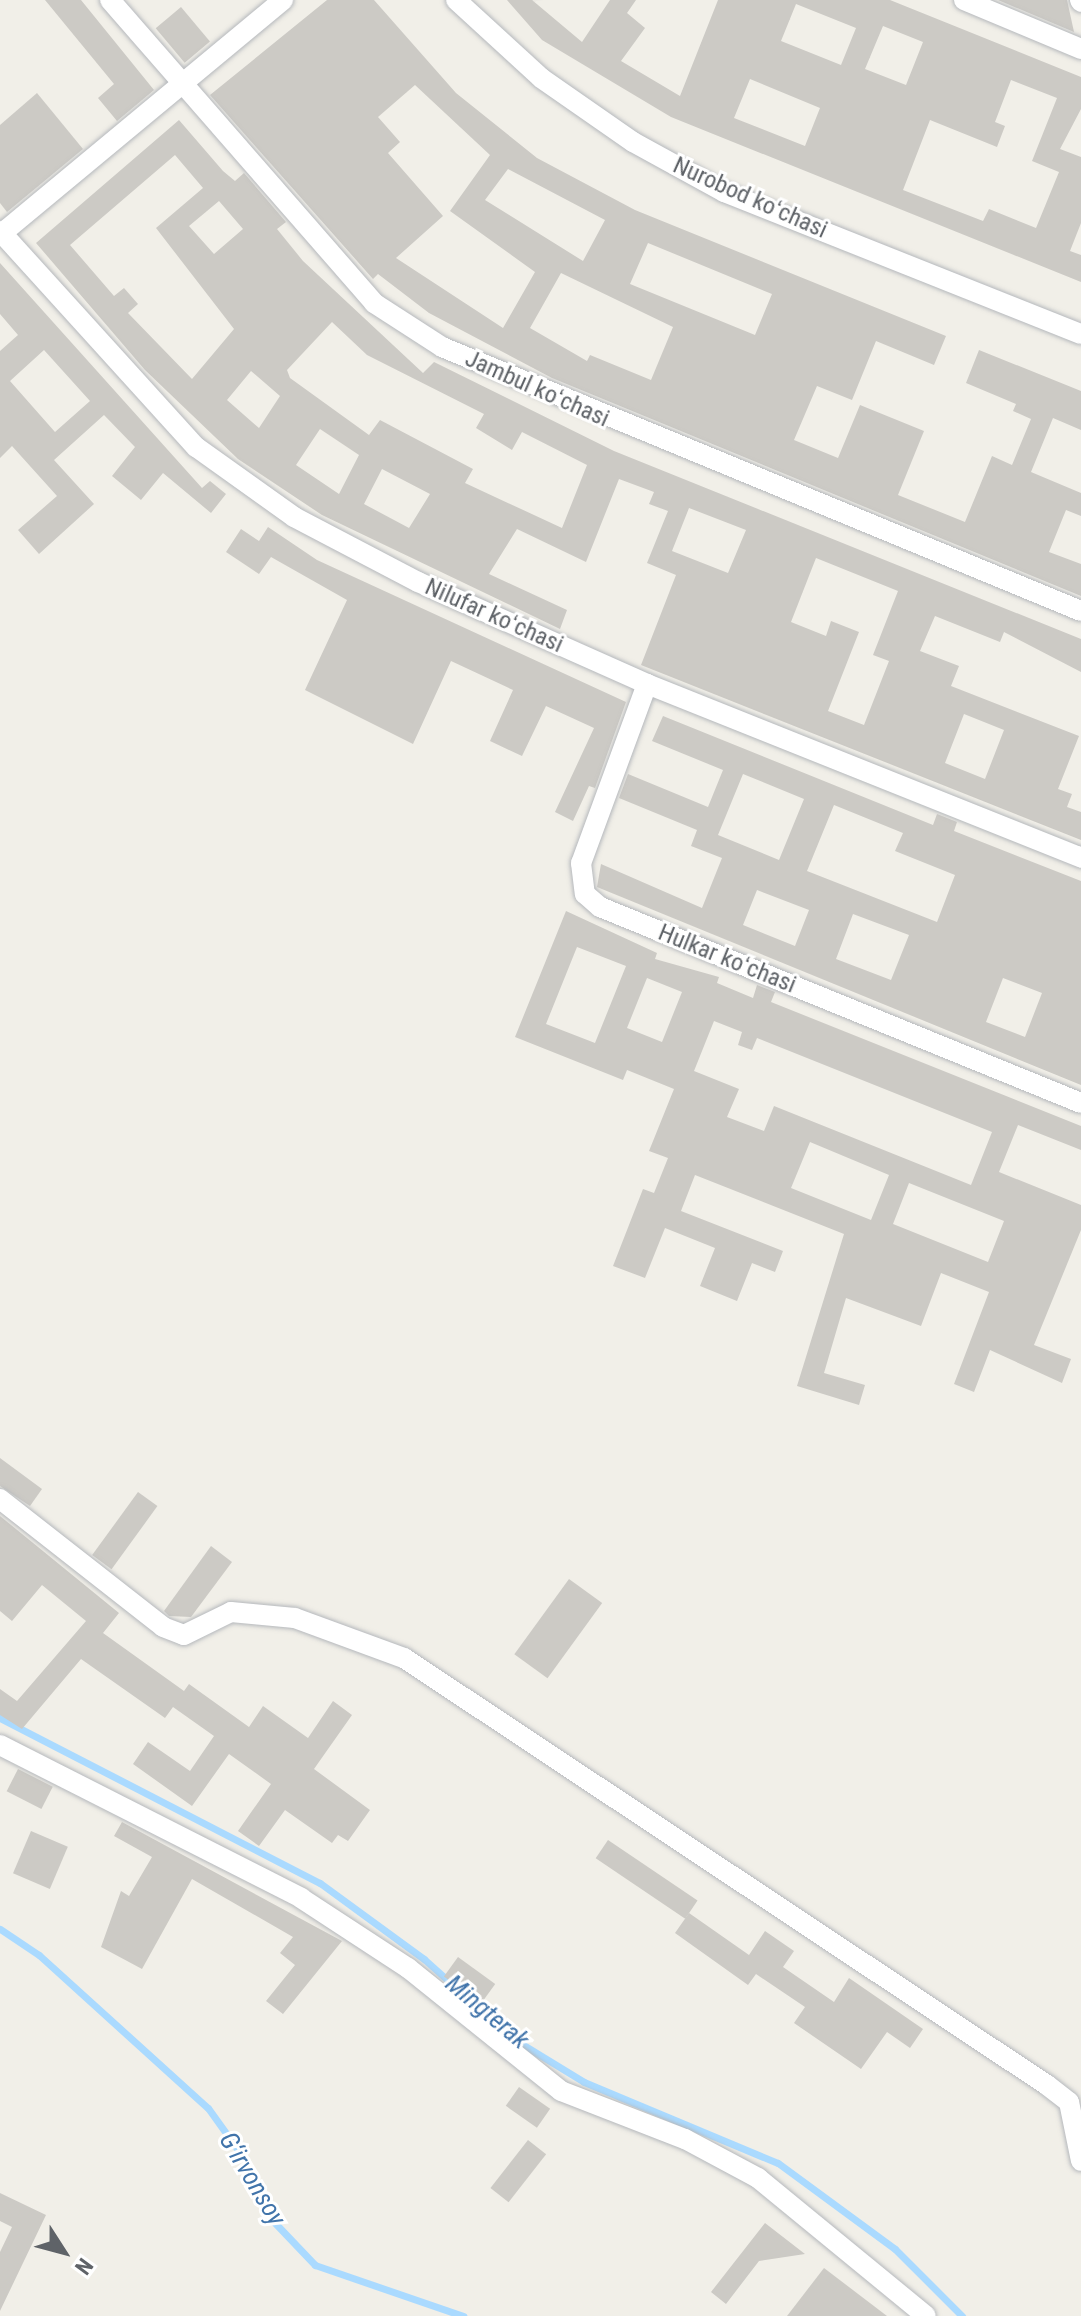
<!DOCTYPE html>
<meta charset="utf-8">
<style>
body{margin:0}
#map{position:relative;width:1081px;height:2316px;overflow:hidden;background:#f1efe8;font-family:"Roboto Condensed",sans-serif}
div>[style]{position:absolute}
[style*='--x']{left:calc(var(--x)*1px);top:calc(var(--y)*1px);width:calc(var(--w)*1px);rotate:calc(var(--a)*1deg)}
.stream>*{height:7px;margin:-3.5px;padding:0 3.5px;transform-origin:3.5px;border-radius:3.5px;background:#aadaff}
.building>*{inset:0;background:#cccac5;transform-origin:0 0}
.roads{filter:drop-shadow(0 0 2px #b5b8bc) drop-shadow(0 0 2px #b5b8bc)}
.minor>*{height:20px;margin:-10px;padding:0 10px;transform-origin:10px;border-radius:10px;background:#fff}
span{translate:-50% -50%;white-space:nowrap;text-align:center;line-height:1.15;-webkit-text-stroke:6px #fff;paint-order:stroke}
.street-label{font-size:24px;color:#5f6368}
.water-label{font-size:26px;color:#4174aa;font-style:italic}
.north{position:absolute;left:24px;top:2212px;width:80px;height:80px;-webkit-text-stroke:6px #fff;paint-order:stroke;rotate:126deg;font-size:22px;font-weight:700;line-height:32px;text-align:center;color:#5f6368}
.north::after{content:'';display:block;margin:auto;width:28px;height:36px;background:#5f6368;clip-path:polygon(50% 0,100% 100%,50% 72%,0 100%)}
</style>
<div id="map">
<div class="stream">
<i style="--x:0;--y:1718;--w:360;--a:27.3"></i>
<i style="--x:320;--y:1883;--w:129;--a:36.2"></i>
<i style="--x:424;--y:1959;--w:118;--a:41.9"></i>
<i style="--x:512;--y:2038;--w:84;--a:31.4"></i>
<i style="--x:584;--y:2082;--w:210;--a:22.7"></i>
<i style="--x:778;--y:2163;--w:145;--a:36.3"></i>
<i style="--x:895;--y:2249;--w:95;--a:45"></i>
<i style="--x:0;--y:1929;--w:47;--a:33.7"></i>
<i style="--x:39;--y:1955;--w:228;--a:42.2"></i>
<i style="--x:208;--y:2108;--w:65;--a:54.4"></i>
<i style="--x:246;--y:2161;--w:68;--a:64.9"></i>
<i style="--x:275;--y:2223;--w:58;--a:46.4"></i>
<i style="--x:315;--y:2265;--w:157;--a:19"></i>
</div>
<div class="building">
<i style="clip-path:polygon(45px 0,81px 0,154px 90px,117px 121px,98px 98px,114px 84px)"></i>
<i style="clip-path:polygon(evenodd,327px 0,374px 0,456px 93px,537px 158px,635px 210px,946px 336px,934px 365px,876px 341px,852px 400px,817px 386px,794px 440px,838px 458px,860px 405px,924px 431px,898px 495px,965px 522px,992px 456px,1012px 465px,1031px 419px,1013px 411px,1016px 404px,966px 383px,979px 350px,1081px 391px,1081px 430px,1053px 418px,1031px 472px,1081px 493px,1081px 516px,1066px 510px,1049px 552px,1081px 564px,1081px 596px,552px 378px,429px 313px,378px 274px,373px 279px,210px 95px,327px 0,415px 85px,490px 155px,450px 211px,535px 272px,503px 328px,396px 258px,443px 216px,388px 153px,400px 142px,378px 117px,415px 85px,327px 0,508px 169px,605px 220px,583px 261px,485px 200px,508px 169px,327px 0,648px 243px,772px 294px,755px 335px,630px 284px,648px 243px,327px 0,561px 273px,673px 327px,651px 380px,590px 355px,587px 361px,530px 328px,561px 273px)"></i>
<i style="clip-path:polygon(evenodd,507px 0,532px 0,582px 42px,610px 0,636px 0,627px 13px,645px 28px,621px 61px,680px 96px,718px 0,890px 0,1081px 77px,1081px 109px,1060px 149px,1081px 157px,1081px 223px,1070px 251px,1081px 255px,1081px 282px,671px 117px,542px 40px,507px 0,796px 4px,856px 28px,841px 65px,781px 41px,796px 4px,507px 0,883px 26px,923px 42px,906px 85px,865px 69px,883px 26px,507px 0,750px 79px,820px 108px,805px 146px,734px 118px,750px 79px,507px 0,1011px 80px,1057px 98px,1032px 161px,1059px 172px,1036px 228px,989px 209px,983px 221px,903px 190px,930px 120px,997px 147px,1005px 126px,995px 122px,1011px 80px)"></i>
<i style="clip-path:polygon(998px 0,1067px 0,1074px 32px)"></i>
<i style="left:181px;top:7px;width:45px;height:33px;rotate:50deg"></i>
<i style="clip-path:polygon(37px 93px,83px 149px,7px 212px,0 203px,0 125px)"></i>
<i style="clip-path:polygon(evenodd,179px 120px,223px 171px,235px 181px,244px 173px,286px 222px,277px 229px,303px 261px,423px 373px,434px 362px,614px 451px,1081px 639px,1081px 672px,1004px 632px,1000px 642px,935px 616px,920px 651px,959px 666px,951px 686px,1079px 736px,1058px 789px,1072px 794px,1067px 807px,1081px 812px,1081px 840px,641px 665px,676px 575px,647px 563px,668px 511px,649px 504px,654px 492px,619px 479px,586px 562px,517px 529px,489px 574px,567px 610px,560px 629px,322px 515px,238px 459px,145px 370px,36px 243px,179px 120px,175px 155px,203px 188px,156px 228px,234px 329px,192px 379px,128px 313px,138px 304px,124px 288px,114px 296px,70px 245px,175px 155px,179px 120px,219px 201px,243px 229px,214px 254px,189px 226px,219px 201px,179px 120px,332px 322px,367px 355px,484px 414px,476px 428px,512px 450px,522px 432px,587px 465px,562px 528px,465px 483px,473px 469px,380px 420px,369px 435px,290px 378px,287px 370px,332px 322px,179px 120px,251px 371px,280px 396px,259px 428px,227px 400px,251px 371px,179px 120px,320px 429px,359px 455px,339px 494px,296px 465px,320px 429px,179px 120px,382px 469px,430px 494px,409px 528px,364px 504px,382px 469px,179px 120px,689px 508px,746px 530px,728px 573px,672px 551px,689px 508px,179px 120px,816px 558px,898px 591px,873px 655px,889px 661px,864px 725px,828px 711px,859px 632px,831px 621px,826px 636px,791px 622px,816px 558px,179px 120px,964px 714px,1004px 730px,985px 779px,945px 763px,964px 714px)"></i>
<i style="clip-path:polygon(evenodd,0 263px,202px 488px,210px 481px,226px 494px,211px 513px,163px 473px,141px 500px,112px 476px,135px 447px,104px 415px,54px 460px,94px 504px,39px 554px,18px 530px,57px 496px,12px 446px,0 458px,0 351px,18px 335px,0 314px,0 263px,44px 350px,90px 401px,55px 432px,10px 381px,44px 350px)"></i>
<i style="clip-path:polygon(268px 527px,317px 560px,626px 702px,595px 788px,589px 786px,573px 821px,555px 812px,594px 728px,546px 706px,522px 756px,490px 741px,513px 690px,451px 661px,413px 744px,305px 690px,347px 600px,271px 557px,259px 574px,226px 552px,241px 529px,259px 541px)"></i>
<i style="clip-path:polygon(evenodd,663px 716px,933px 825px,937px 814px,957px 822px,954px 831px,1081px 881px,1081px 1085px,597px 887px,601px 864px,702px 908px,722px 858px,691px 846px,697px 830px,619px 798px,628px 774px,708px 807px,723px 770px,652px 741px,663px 716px,743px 774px,804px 799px,779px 860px,718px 835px,743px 774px,663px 716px,834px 805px,903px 833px,895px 851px,955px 875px,937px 922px,807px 871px,834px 805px,663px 716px,757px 890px,809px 910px,795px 946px,743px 925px,757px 890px,663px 716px,853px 914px,909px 935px,891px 980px,836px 959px,853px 914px,663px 716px,1003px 978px,1042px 993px,1025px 1037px,986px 1022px,1003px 978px)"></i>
<i style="clip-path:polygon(evenodd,566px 911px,657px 953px,655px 959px,719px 977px,717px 983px,753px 998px,757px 985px,775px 992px,771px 1002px,1081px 1126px,1081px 1150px,1018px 1125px,999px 1172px,1081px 1205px,1081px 1230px,1034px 1345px,1071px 1359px,1062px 1383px,990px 1350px,974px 1392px,954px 1384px,989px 1292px,941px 1273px,921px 1326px,846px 1298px,824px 1373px,865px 1385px,859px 1405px,797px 1386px,844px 1234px,695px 1175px,681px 1211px,783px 1251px,775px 1272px,752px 1263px,737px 1301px,700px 1286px,715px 1248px,665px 1228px,645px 1278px,613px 1266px,643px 1189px,654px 1193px,668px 1158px,649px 1151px,674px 1089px,627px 1070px,623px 1080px,515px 1037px,566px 911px,577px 947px,626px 966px,595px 1043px,546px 1024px,577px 947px,566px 911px,647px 978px,682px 992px,662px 1042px,627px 1028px,647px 978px,566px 911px,714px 1021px,742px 1032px,738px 1045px,752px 1050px,757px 1038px,992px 1132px,971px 1185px,774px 1106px,764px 1131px,727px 1117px,739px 1089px,694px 1071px,714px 1021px,566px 911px,810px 1142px,889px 1175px,871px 1220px,791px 1188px,810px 1142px,566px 911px,909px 1183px,1004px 1221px,988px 1262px,893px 1224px,909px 1183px)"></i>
<i style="clip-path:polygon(0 1458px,42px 1489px,30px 1506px,0 1486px)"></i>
<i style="left:138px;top:1492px;width:24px;height:78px;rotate:36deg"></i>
<i style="clip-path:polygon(0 1516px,119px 1613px,103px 1633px,184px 1691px,189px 1684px,249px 1727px,263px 1706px,308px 1738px,333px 1701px,352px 1715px,314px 1769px,370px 1810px,348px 1841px,338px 1835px,332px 1843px,285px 1810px,259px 1846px,238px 1831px,271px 1784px,229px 1754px,192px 1806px,133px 1764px,148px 1742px,190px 1771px,214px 1736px,173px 1707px,165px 1718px,81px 1659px,22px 1729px,0 1715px,0 1689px,17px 1701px,86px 1621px,42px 1585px,12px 1621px,0 1611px)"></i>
<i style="clip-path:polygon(211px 1546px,232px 1562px,191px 1617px,169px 1616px,164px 1611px)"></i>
<i style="left:569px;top:1579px;width:41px;height:93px;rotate:36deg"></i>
<i style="left:18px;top:1769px;width:39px;height:25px;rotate:27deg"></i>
<i style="clip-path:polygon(122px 1822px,342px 1941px,283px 2014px,266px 2001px,295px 1965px,280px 1953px,293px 1937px,192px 1879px,142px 1969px,101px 1947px,121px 1891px,129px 1896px,152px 1857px,114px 1836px)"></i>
<i style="left:31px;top:1831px;width:40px;height:46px;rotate:23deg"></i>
<i style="left:608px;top:1840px;width:108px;height:22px;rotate:34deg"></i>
<i style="clip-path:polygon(689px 1913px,749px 1955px,765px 1931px,794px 1951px,783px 1967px,834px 2002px,849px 1978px,923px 2029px,910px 2048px,887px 2032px,861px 2069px,794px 2023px,805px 2007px,756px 1974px,748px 1985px,675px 1933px)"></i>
<i style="left:458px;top:1957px;width:46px;height:24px;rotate:36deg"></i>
<i style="left:519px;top:2087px;width:38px;height:23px;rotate:35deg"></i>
<i style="left:528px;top:2140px;width:23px;height:61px;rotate:38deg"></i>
<i style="clip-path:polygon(0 2193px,46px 2215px,0 2311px,0 2252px,12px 2227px,0 2221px)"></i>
<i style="clip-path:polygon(765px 2223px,805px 2254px,759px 2261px,726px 2304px,711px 2292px)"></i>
<i style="clip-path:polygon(824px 2268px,887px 2316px,787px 2316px)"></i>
</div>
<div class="roads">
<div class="minor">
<i style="--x:110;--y:0;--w:402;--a:48.9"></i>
<i style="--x:374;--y:303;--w:81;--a:32.9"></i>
<i style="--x:442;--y:347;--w:691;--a:22.45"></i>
<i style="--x:456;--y:0;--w:115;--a:42.5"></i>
<i style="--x:541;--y:78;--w:112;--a:34.8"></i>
<i style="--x:633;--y:142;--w:104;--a:28.8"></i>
<i style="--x:724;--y:192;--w:384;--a:21.7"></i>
<i style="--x:964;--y:0;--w:127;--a:22.7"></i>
<i style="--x:1080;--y:0;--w:2;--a:63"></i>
<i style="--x:0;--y:231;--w:292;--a:47.8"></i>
<i style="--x:196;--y:447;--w:120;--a:35.5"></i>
<i style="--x:294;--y:517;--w:140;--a:27.7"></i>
<i style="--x:418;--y:582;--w:251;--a:24"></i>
<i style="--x:647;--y:684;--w:468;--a:21.8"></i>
<i style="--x:0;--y:235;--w:368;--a:-39.7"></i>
<i style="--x:647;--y:684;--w:191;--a:110.2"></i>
<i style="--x:581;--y:863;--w:31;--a:83"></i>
<i style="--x:585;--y:894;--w:20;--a:41"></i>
<i style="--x:600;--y:907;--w:519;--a:22.17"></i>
<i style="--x:0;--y:1499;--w:207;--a:38.1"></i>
<i style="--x:163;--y:1627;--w:22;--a:21"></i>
<i style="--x:184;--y:1635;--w:52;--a:-26.1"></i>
<i style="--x:231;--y:1612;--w:64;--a:5.4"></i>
<i style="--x:295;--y:1618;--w:116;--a:20.2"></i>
<i style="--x:404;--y:1658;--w:772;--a:33.59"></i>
<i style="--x:1047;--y:2085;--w:28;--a:38"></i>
<i style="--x:1069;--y:2102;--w:60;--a:78.5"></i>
<i style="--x:0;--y:1745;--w:338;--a:26.9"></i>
<i style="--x:301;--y:1898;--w:128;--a:33.2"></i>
<i style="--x:408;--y:1968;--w:196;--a:38.8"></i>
<i style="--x:561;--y:2091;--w:133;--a:21.2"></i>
<i style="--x:685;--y:2139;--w:83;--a:28.1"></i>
<i style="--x:758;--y:2178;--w:217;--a:39.4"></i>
</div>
</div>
<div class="street-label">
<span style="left:750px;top:198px;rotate:24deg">Nurobod koʻchasi</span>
<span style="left:537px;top:389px;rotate:24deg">Jambul koʻchasi</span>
<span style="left:494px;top:616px;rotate:24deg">Nilufar koʻchasi</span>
<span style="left:727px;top:959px;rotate:22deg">Hulkar koʻchasi</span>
</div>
<div class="water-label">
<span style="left:487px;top:2012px;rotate:40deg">Mingterak</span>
<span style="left:252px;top:2179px;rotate:59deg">G‘irvonsoy</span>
</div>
<div class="north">N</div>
</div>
